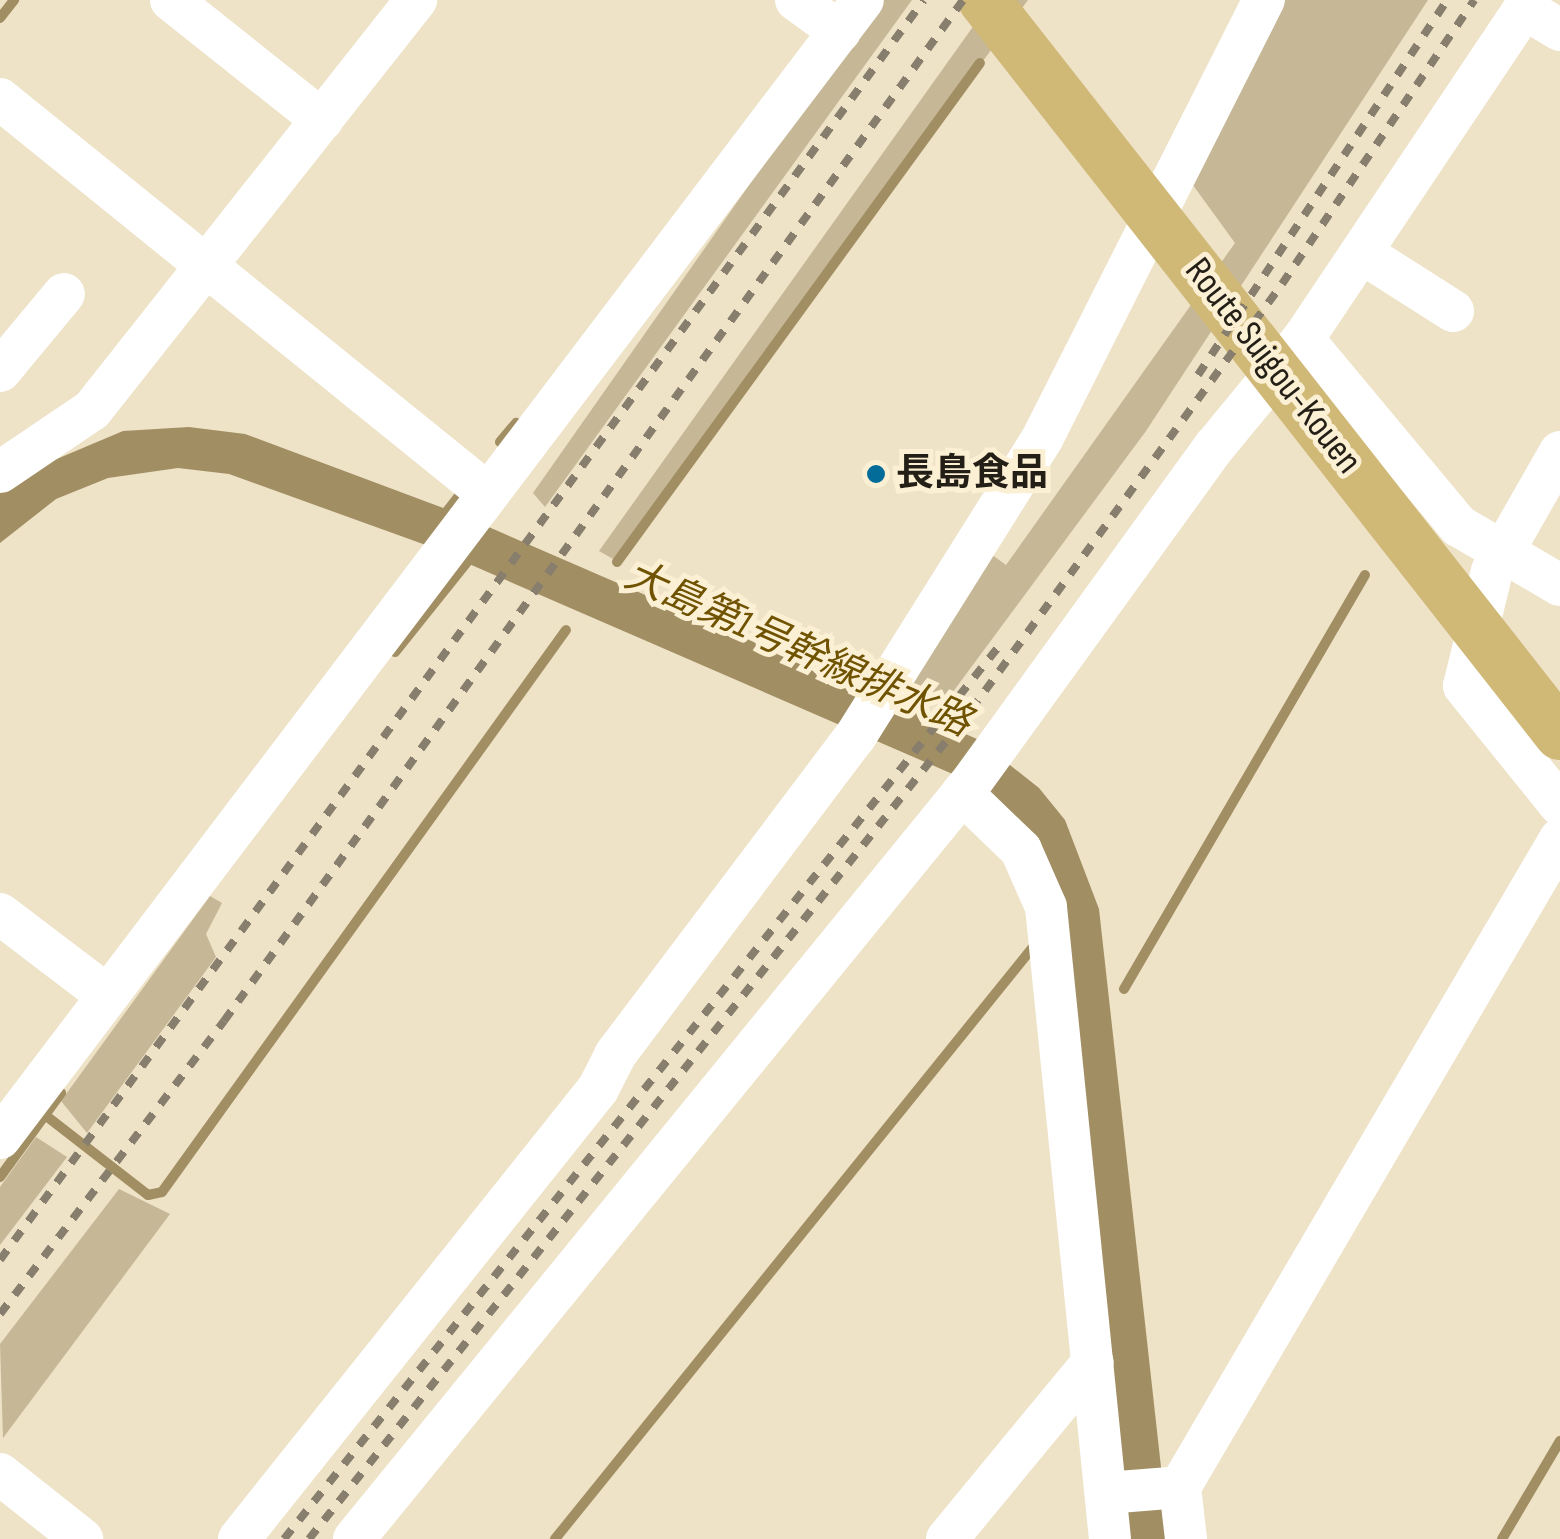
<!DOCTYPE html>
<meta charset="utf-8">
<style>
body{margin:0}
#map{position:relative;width:1560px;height:1539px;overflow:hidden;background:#eee2c7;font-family:"Sofia Sans Condensed","Noto Sans JP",sans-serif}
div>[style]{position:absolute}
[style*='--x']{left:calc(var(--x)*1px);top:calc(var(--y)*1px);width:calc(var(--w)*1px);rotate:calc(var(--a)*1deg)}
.green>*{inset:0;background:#c6b796}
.water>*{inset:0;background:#a28e63}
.stream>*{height:10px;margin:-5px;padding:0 5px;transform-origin:5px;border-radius:5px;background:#a28e63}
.minor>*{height:42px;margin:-21px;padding:0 21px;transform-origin:21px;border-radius:21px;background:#fff}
.major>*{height:52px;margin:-26px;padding:0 26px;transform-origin:26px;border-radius:26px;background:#d0b877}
.rail>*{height:8px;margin-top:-4px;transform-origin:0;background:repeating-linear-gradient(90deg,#877e6d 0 12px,transparent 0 24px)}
.dots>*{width:28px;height:28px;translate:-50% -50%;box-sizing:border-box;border:5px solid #fbefd4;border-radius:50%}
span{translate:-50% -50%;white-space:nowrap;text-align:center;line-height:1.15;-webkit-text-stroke:10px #fbefd4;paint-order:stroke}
.street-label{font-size:38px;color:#241f16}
.poi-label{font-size:38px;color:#241f16;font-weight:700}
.left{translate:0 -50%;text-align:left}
.water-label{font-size:40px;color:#6f5301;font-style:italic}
</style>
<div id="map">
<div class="green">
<i style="clip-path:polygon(879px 0,912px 0,545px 507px,533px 493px)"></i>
<i style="clip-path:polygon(992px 0,1028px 0,615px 560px,599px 551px)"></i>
<i style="clip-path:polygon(1272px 0,1428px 0,1146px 431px,941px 708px,898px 687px,984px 549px,1006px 565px,1235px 243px,1190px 181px)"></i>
<i style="clip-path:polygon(210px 896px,222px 903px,206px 934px,216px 957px,87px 1133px,61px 1101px)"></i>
<i style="clip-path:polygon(36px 1137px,67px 1157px,0 1245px,0 1187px)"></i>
<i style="clip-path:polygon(119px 1189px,170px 1214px,3px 1438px,0 1344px)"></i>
</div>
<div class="water">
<i style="clip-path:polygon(189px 427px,245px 434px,454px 512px,977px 739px,1039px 788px,1065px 820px,1099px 909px,1169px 1539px,1124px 1539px,1057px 895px,978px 785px,423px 544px,229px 474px,178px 468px,108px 478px,56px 499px,0 543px,0 493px,26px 472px,123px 431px)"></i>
</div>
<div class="stream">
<i style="--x:0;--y:18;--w:23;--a:-52"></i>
<i style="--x:500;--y:442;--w:25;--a:-50"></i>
<i style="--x:441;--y:519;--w:29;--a:-52"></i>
<i style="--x:617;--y:562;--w:617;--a:-53.97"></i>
<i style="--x:395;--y:652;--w:128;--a:-51.3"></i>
<i style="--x:1124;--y:989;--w:479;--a:-59.8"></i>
<i style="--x:45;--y:1115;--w:130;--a:37.8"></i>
<i style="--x:148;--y:1195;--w:14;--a:-12"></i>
<i style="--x:162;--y:1192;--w:692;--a:-54.29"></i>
<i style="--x:0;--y:1177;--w:104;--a:-54"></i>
<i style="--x:555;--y:1539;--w:761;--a:-51.08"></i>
<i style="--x:1502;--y:1539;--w:114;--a:-59.4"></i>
</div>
<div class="minor">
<i style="--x:171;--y:0;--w:193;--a:38.5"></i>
<i style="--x:796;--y:0;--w:54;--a:36"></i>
<i style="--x:1530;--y:0;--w:408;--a:123.8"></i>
<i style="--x:1303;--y:339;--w:244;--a:50.2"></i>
<i style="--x:1459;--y:526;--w:117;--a:30.3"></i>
<i style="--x:1525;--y:9;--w:41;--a:31"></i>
<i style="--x:0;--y:99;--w:626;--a:38.97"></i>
<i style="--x:1362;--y:253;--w:108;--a:32.5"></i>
<i style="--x:0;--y:371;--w:100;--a:-50.3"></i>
<i style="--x:1560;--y:452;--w:137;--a:119.7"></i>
<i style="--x:1492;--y:571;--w:118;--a:103.7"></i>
<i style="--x:1464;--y:686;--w:153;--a:51.1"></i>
<i style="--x:0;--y:472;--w:111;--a:-34"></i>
<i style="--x:92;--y:410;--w:523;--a:-51.68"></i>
<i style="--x:962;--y:793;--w:82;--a:44"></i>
<i style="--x:1021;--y:850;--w:62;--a:66.3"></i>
<i style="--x:1046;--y:907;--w:635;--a:84.22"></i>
<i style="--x:0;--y:914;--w:131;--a:37.2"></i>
<i style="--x:0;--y:1138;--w:1428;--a:-52.83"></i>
<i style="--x:0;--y:1474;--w:105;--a:38.4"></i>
<i style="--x:1106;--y:1493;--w:74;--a:-4.6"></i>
<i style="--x:239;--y:1539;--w:576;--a:-51.42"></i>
<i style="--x:598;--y:1089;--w:38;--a:-63"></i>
<i style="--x:615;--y:1055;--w:398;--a:-53"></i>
<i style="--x:855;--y:737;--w:354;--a:-57.9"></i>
<i style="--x:1043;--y:437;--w:490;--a:-63.2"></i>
<i style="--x:354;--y:1539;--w:974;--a:-50.79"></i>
<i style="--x:970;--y:784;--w:417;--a:-54.1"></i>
<i style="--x:1215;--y:446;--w:139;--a:-50.6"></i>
<i style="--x:947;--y:1539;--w:229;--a:-50.5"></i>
<i style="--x:1186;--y:1539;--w:52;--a:-96.6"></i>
<i style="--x:1180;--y:1487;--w:751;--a:-59.61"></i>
</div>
<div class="major">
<i style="--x:984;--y:0;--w:933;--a:51.88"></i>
</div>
<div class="rail">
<i style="--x:1198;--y:375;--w:450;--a:-56.4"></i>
<i style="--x:0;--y:1260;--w:1562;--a:-53.75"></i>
<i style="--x:0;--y:1314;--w:369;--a:-52.6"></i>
<i style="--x:224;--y:1021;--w:1260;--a:-54.1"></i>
<i style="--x:284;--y:1539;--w:1145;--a:-51.31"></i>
<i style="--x:309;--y:1539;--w:1061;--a:-51.39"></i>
<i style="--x:971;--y:710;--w:527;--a:-53.87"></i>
<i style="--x:1282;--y:284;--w:343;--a:-55.9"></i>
</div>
<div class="dots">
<i style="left:876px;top:474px;background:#046c99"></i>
</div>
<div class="street-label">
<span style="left:1273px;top:366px;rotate:52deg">Route Suigou-Kouen</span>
</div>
<div class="poi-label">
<span class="left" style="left:896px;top:474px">長島食品</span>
</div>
<div class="water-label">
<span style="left:798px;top:649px;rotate:24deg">大島第1号幹線排水路</span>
</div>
</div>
